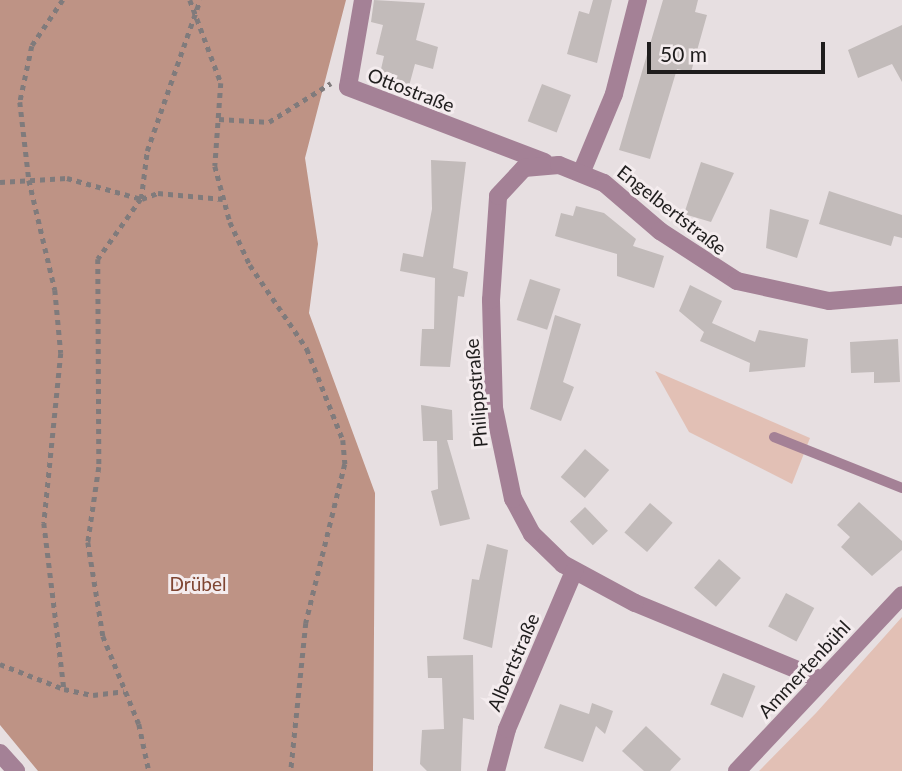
<!DOCTYPE html>
<meta charset="utf-8">
<style>
body{margin:0}
#map{position:relative;width:902px;height:771px;overflow:hidden;background:#e7dfe1;font-family:Lato,sans-serif}
div>[style]{position:absolute}
[style*='--x']{left:calc(var(--x)*1px);top:calc(var(--y)*1px);width:calc(var(--w)*1px);rotate:calc(var(--a)*1deg)}
.green>*{inset:0;background:#e2c0b5}
.forest>*{inset:0;background:#be9385}
.building>*{inset:0;background:#c2bbba;transform-origin:0 0}
.path>*{height:4.5px;margin-top:-2.25px;transform-origin:0;background:repeating-linear-gradient(90deg,#807b7c 0 5px,transparent 0 10px)}
.service>*{height:10px;margin:-5px;padding:0 5px;transform-origin:5px;border-radius:5px;background:#a48196}
.minor>*{height:18px;margin:-9px;padding:0 9px;transform-origin:9px;border-radius:9px;background:#a48196}
.tertiary>*{height:18px;margin:-9px;padding:0 9px;transform-origin:9px;border-radius:9px;background:#a48196}
span{translate:-50% -50%;white-space:nowrap;text-align:center;line-height:1.15;-webkit-text-stroke:6px #f4ecee;paint-order:stroke}
.street-label{font-size:19px;color:#1f1d1d}
.park-label{font-size:19px;color:#7f4532}
.scale{position:absolute;left:647px;top:42px;width:178px;height:32px;box-sizing:border-box;border:4px solid #1f1d1d;border-top:0;padding-left:9px;font-size:21px;line-height:24px;white-space:nowrap;color:#1f1d1d;-webkit-text-stroke:5px #f4ecee;paint-order:stroke}
</style>
<div id="map">
<div class="green">
<i style="clip-path:polygon(655px 371px,810px 438px,792px 484px,689px 432px)"></i>
<i style="clip-path:polygon(902px 617px,902px 771px,759px 771px,816px 713px)"></i>
</div>
<div class="forest">
<i style="clip-path:polygon(0 0,346px 0,305px 158px,318px 244px,309px 313px,375px 493px,373px 771px,38px 771px,0 725px)"></i>
</div>
<div class="building">
<i style="clip-path:polygon(374px 0,425px 3px,416px 40px,438px 47px,433px 69px,415px 64px,409px 86px,379px 78px,384px 56px,376px 54px,383px 25px,371px 22px)"></i>
<i style="clip-path:polygon(593px 0,612px 0,597px 63px,567px 54px,579px 11px,589px 14px)"></i>
<i style="clip-path:polygon(663px 0,698px 0,695px 12px,707px 15px,691px 72px,677px 69px,650px 159px,619px 150px)"></i>
<i style="clip-path:polygon(902px 25px,902px 82px,892px 64px,858px 78px,848px 50px)"></i>
<i style="left:542px;top:84px;width:31px;height:40px;rotate:21deg"></i>
<i style="clip-path:polygon(431px 160px,466px 162px,453px 268px,468px 272px,464px 297px,458px 296px,450px 367px,420px 366px,422px 329px,434px 329px,435px 278px,400px 271px,403px 253px,423px 257px,432px 209px)"></i>
<i style="clip-path:polygon(701px 162px,734px 173px,711px 222px,684px 214px)"></i>
<i style="clip-path:polygon(829px 191px,902px 215px,902px 238px,894px 236px,891px 246px,819px 224px)"></i>
<i style="clip-path:polygon(576px 206px,604px 213px,636px 239px,633px 246px,664px 256px,654px 288px,617px 276px,617px 254px,555px 236px,561px 213px,573px 216px)"></i>
<i style="clip-path:polygon(770px 209px,809px 220px,797px 258px,766px 248px)"></i>
<i style="left:530px;top:279px;width:32px;height:43px;rotate:18deg"></i>
<i style="clip-path:polygon(690px 285px,722px 301px,712px 323px,755px 342px,759px 330px,808px 339px,805px 367px,749px 372px,750px 363px,700px 341px,704px 332px,679px 311px)"></i>
<i style="clip-path:polygon(555px 315px,581px 324px,563px 382px,574px 387px,561px 421px,530px 409px)"></i>
<i style="clip-path:polygon(898px 339px,900px 382px,874px 383px,874px 372px,851px 373px,850px 342px)"></i>
<i style="clip-path:polygon(421px 405px,452px 410px,453px 440px,447px 440px,470px 519px,440px 526px,431px 491px,438px 489px,437px 441px,423px 441px)"></i>
<i style="left:585px;top:449px;width:32px;height:37px;rotate:41deg"></i>
<i style="clip-path:polygon(859px 502px,902px 541px,902px 550px,872px 576px,841px 547px,850px 537px,837px 525px)"></i>
<i style="left:650px;top:503px;width:30px;height:39px;rotate:41deg"></i>
<i style="left:585px;top:507px;width:33px;height:21px;rotate:46deg"></i>
<i style="clip-path:polygon(487px 544px,508px 550px,492px 648px,463px 639px,472px 579px,479px 580px)"></i>
<i style="left:719px;top:559px;width:29px;height:38px;rotate:41deg"></i>
<i style="left:786px;top:593px;width:32px;height:38px;rotate:28deg"></i>
<i style="clip-path:polygon(473px 655px,474px 720px,463px 718px,461px 771px,427px 771px,420px 764px,422px 730px,444px 729px,442px 678px,428px 678px,427px 656px)"></i>
<i style="left:723px;top:673px;width:35px;height:34px;rotate:22deg"></i>
<i style="clip-path:polygon(592px 703px,613px 711px,605px 734px,596px 726px,583px 762px,544px 748px,560px 704px,589px 714px)"></i>
<i style="clip-path:polygon(646px 726px,681px 759px,670px 771px,644px 771px,622px 751px)"></i>
</div>
<div class="path">
<i style="--x:63;--y:0;--w:55;--a:124"></i>
<i style="--x:32;--y:46;--w:57;--a:102.1"></i>
<i style="--x:20;--y:102;--w:79;--a:83.4"></i>
<i style="--x:29;--y:180;--w:113;--a:76.7"></i>
<i style="--x:55;--y:290;--w:63;--a:84.6"></i>
<i style="--x:61;--y:353;--w:171;--a:95.7"></i>
<i style="--x:44;--y:523;--w:167;--a:83.1"></i>
<i style="--x:64;--y:689;--w:30;--a:12"></i>
<i style="--x:93;--y:695;--w:31;--a:-7"></i>
<i style="--x:190;--y:0;--w:89;--a:69.5"></i>
<i style="--x:221;--y:83;--w:83;--a:94.1"></i>
<i style="--x:215;--y:166;--w:58;--a:75"></i>
<i style="--x:230;--y:222;--w:47;--a:65.1"></i>
<i style="--x:250;--y:265;--w:102;--a:55.8"></i>
<i style="--x:307;--y:349;--w:98;--a:68.4"></i>
<i style="--x:343;--y:440;--w:24;--a:85"></i>
<i style="--x:345;--y:464;--w:164;--a:103.8"></i>
<i style="--x:306;--y:623;--w:149;--a:95.8"></i>
<i style="--x:219;--y:119;--w:50;--a:3.4"></i>
<i style="--x:269;--y:122;--w:73;--a:-32.2"></i>
<i style="--x:0;--y:182;--w:67;--a:-3.4"></i>
<i style="--x:67;--y:178;--w:77;--a:15.8"></i>
<i style="--x:141;--y:199;--w:74;--a:125.6"></i>
<i style="--x:98;--y:259;--w:208;--a:89.7"></i>
<i style="--x:99;--y:467;--w:76;--a:98.3"></i>
<i style="--x:88;--y:542;--w:95;--a:80.9"></i>
<i style="--x:103;--y:636;--w:95;--a:67.8"></i>
<i style="--x:139;--y:724;--w:48;--a:78"></i>
<i style="--x:141;--y:199;--w:48;--a:-82.9"></i>
<i style="--x:147;--y:151;--w:160;--a:-70.7"></i>
<i style="--x:142;--y:199;--w:17;--a:-21"></i>
<i style="--x:158;--y:193;--w:65;--a:5.3"></i>
<i style="--x:0;--y:664;--w:69;--a:21.3"></i>
</div>
<div class="service">
<i style="--x:774;--y:437;--w:138;--a:21.7"></i>
</div>
<div class="minor">
<i style="--x:363;--y:0;--w:88;--a:99.8"></i>
<i style="--x:348;--y:87;--w:210;--a:20.9"></i>
<i style="--x:582;--y:171;--w:83;--a:-67.4"></i>
<i style="--x:614;--y:94;--w:97;--a:-75.7"></i>
<i style="--x:822;--y:680;--w:202;--a:-157.6"></i>
<i style="--x:635;--y:603;--w:82;--a:-151.6"></i>
<i style="--x:563;--y:564;--w:43;--a:-135.9"></i>
<i style="--x:532;--y:534;--w:40;--a:-118"></i>
<i style="--x:513;--y:499;--w:93;--a:-101.8"></i>
<i style="--x:494;--y:408;--w:108;--a:-91.6"></i>
<i style="--x:491;--y:300;--w:104;--a:-86.1"></i>
<i style="--x:498;--y:196;--w:38;--a:-47"></i>
<i style="--x:524;--y:168;--w:35;--a:-5"></i>
<i style="--x:559;--y:165;--w:48;--a:21.8"></i>
<i style="--x:604;--y:183;--w:74;--a:40.6"></i>
<i style="--x:660;--y:231;--w:92;--a:33"></i>
<i style="--x:737;--y:281;--w:94;--a:12.3"></i>
<i style="--x:829;--y:301;--w:73;--a:-4.7"></i>
<i style="--x:496;--y:771;--w:43;--a:-75.3"></i>
<i style="--x:507;--y:729;--w:172;--a:-67"></i>
<i style="--x:737;--y:771;--w:241;--a:-46.8"></i>
</div>
<div class="tertiary">
<i style="--x:0;--y:753;--w:24;--a:48"></i>
</div>
<div class="street-label">
<span style="left:411px;top:90px;rotate:21deg">Ottostraße</span>
<span style="left:672px;top:210px;rotate:38deg">Engelbertstraße</span>
<span style="left:476px;top:393px;rotate:-95deg">Philippstraße</span>
<span style="left:513px;top:662px;rotate:-67deg">Albertstraße</span>
<span style="left:804px;top:669px;rotate:-47deg">Ammertenbühl</span>
</div>
<div class="park-label">
<span style="left:198px;top:584px">Drübel</span>
</div>
<div class="scale">50 m</div>
</div>
